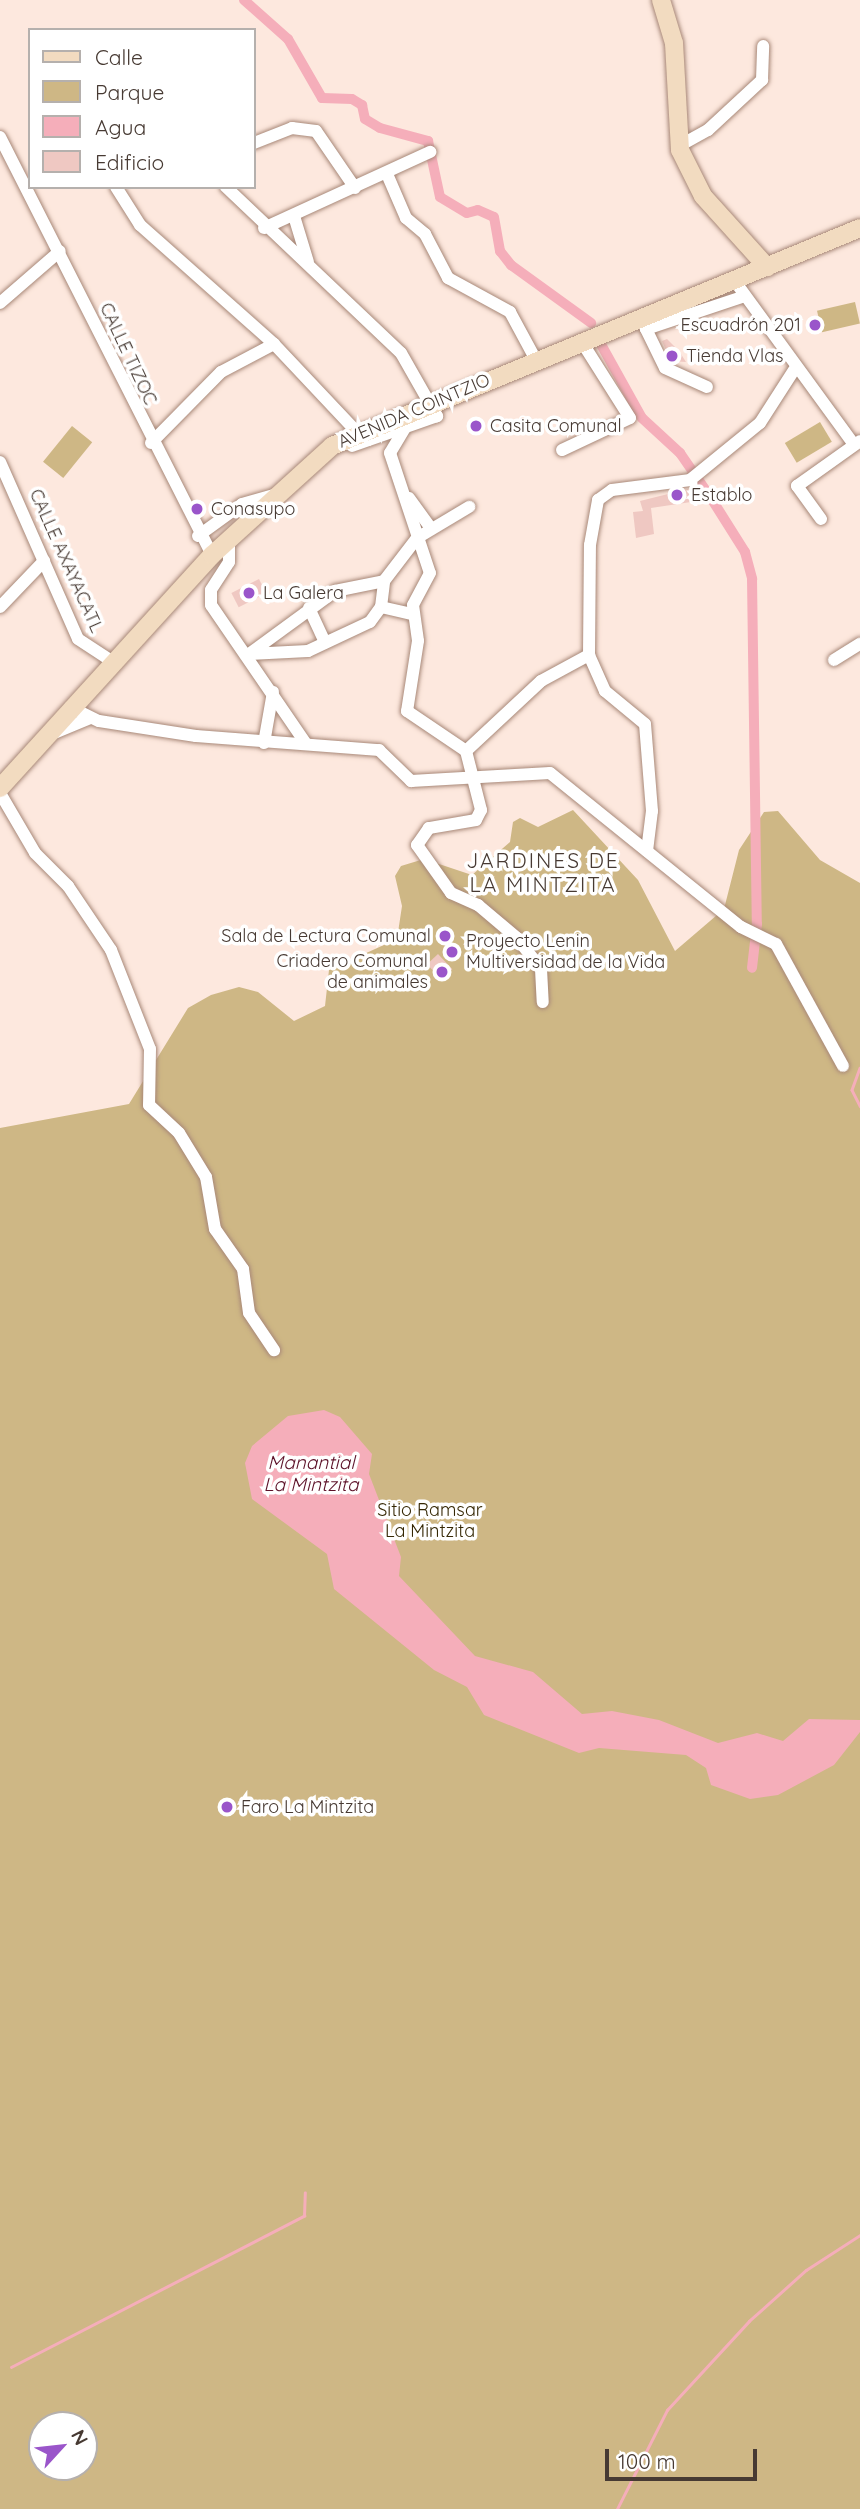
<!DOCTYPE html>
<meta charset="utf-8">
<style>
body{margin:0}
#map{position:relative;width:860px;height:2509px;overflow:hidden;background:#fde8de;font-family:Quicksand,sans-serif}
div>[style]{position:absolute}
[style*='--x']{left:calc(var(--x)*1px);top:calc(var(--y)*1px);width:calc(var(--w)*1px);rotate:calc(var(--a)*1deg)}
.green>*{inset:0;background:#ceb785;transform-origin:0 0}
.water>*{inset:0;background:#f5aeba}
.stream>*{height:2.5px;margin:-1.25px;padding:0 1.25px;transform-origin:1.25px;border-radius:1.25px;background:#f5aeba}
.canal>*{height:10px;margin:-5px;padding:0 5px;transform-origin:5px;border-radius:5px;background:#f5aeba}
.building>*{inset:0;background:#efc8c2;transform-origin:0 0}
.roads{filter:drop-shadow(0 0 2px #a88878) drop-shadow(0 0 2px #a88878)}
.street>*{height:12px;margin:-6px;padding:0 6px;transform-origin:6px;border-radius:6px;background:#fff}
.secondary>*{height:18px;margin:-9px;padding:0 9px;transform-origin:9px;border-radius:9px;background:#f2dbc0}
.dots>*{width:19px;height:19px;translate:-50% -50%;box-sizing:border-box;border:4px solid #fff;border-radius:50%}
span{translate:-50% -50%;white-space:nowrap;text-align:center;line-height:1.15;-webkit-text-stroke:7px #fff;paint-order:stroke}
.poi-label{font-size:18px;color:#473a33}
.right{translate:-100% -50%;text-align:right}
.left{translate:0 -50%;text-align:left}
.street-label{font-size:18px;color:#473a33}
.park-label{font-size:18px;color:#352704}
.water-label{font-size:19px;color:#5c1128;font-style:italic}
.quarter-label{font-size:21px;color:#473a33;letter-spacing:2px}
.legend{position:absolute;left:28px;top:28px;width:228px;height:161px;box-sizing:border-box;background:#fff;border:2px solid #b5b0ad;margin:0;padding:9px 12px;list-style:none;font-size:21px;color:#473a33}
.legend li{display:flex;align-items:center;gap:14px;height:35px}
.legend b{width:35px;border:2px solid #b5b0ad}
.north{position:absolute;left:28px;top:2411px;width:70px;height:70px;box-sizing:border-box;background:#fff;border:2px solid #b5b0ad;border-radius:50%;rotate:63deg;font-size:19px;font-weight:700;line-height:28px;text-align:center;color:#473a33}
.north::after{content:'';display:block;margin:auto;width:24px;height:32px;background:#9a55ca;clip-path:polygon(50% 0,100% 100%,50% 72%,0 100%)}
.scale{position:absolute;left:605px;top:2449px;width:152px;height:32px;box-sizing:border-box;border:4px solid #473a33;border-top:0;padding-left:9px;font-size:21px;line-height:24px;white-space:nowrap;color:#473a33;-webkit-text-stroke:5px #fff;paint-order:stroke}
</style>
<div id="map">
<div class="green">
<i style="left:855px;top:302px;width:22px;height:39px;rotate:77deg"></i>
<i style="left:820px;top:422px;width:23px;height:41px;rotate:59deg"></i>
<i style="left:72px;top:426px;width:26px;height:46px;rotate:39deg"></i>
<i style="clip-path:polygon(evenodd,573px 810px,638px 880px,675px 951px,724px 909px,739px 850px,764px 812px,778px 811px,820px 860px,860px 883px,860px 2509px,0 2509px,0 1128px,129px 1104px,188px 1008px,211px 995px,239px 987px,258px 992px,294px 1021px,325px 1006px,329px 970px,397px 939px,402px 906px,395px 876px,401px 866px,424px 859px,472px 875px,510px 842px,513px 822px,520px 818px,538px 827px,573px 810px,42px 2425px,84px 2425px,84px 2467px,42px 2467px,42px 2425px)"></i>
</div>
<div class="water">
<i style="clip-path:polygon(324px 1410px,340px 1417px,372px 1454px,369px 1474px,401px 1557px,399px 1576px,475px 1656px,533px 1672px,582px 1714px,612px 1711px,659px 1720px,718px 1743px,757px 1733px,783px 1741px,809px 1719px,860px 1720px,860px 1732px,834px 1765px,778px 1795px,750px 1799px,711px 1785px,706px 1768px,686px 1755px,599px 1748px,579px 1753px,484px 1715px,467px 1687px,434px 1670px,334px 1589px,327px 1554px,252px 1499px,245px 1463px,252px 1446px,288px 1416px)"></i>
</div>
<div class="stream">
<i style="--x:860;--y:1068;--w:23;--a:110"></i>
<i style="--x:852;--y:1090;--w:18;--a:63"></i>
<i style="--x:11;--y:2367;--w:330;--a:-27.3"></i>
<i style="--x:304;--y:2216;--w:23;--a:-88"></i>
<i style="--x:617;--y:2509;--w:111;--a:-63.2"></i>
<i style="--x:667;--y:2410;--w:121;--a:-47.3"></i>
<i style="--x:749;--y:2321;--w:76;--a:-41.8"></i>
<i style="--x:806;--y:2270;--w:64;--a:-32.9"></i>
</div>
<div class="canal">
<i style="--x:244;--y:0;--w:59;--a:41.6"></i>
<i style="--x:288;--y:39;--w:68;--a:60"></i>
<i style="--x:322;--y:98;--w:30;--a:2"></i>
<i style="--x:352;--y:99;--w:12;--a:31"></i>
<i style="--x:362;--y:105;--w:14;--a:78"></i>
<i style="--x:365;--y:119;--w:17;--a:31"></i>
<i style="--x:380;--y:128;--w:50;--a:15.2"></i>
<i style="--x:428;--y:141;--w:57;--a:77.9"></i>
<i style="--x:440;--y:197;--w:31;--a:31"></i>
<i style="--x:467;--y:213;--w:11;--a:-15"></i>
<i style="--x:478;--y:210;--w:17;--a:24"></i>
<i style="--x:494;--y:217;--w:35;--a:80"></i>
<i style="--x:500;--y:251;--w:18;--a:52"></i>
<i style="--x:511;--y:265;--w:99;--a:35.9"></i>
<i style="--x:598;--y:339;--w:90;--a:60.9"></i>
<i style="--x:642;--y:418;--w:52;--a:42.6"></i>
<i style="--x:680;--y:453;--w:55;--a:55.4"></i>
<i style="--x:711;--y:498;--w:64;--a:57.8"></i>
<i style="--x:745;--y:552;--w:28;--a:75"></i>
<i style="--x:752;--y:579;--w:345;--a:89.2"></i>
<i style="--x:757;--y:924;--w:44;--a:96.5"></i>
</div>
<div class="building">
<i style="clip-path:polygon(667px 339px,679px 351px,686px 362px,671px 361px,662px 341px)"></i>
<i style="clip-path:polygon(688px 489px,691px 502px,651px 508px,654px 534px,636px 538px,633px 512px,643px 511px,640px 501px)"></i>
<i style="left:259px;top:579px;width:16px;height:31px;rotate:63deg"></i>
<i style="left:438px;top:954px;width:21px;height:15px;rotate:47deg"></i>
</div>
<div class="roads">
<div class="street">
<i style="--x:0;--y:137;--w:469;--a:63.1"></i>
<i style="--x:254;--y:143;--w:41;--a:-21.5"></i>
<i style="--x:292;--y:128;--w:24;--a:7"></i>
<i style="--x:316;--y:131;--w:69;--a:55.6"></i>
<i style="--x:679;--y:146;--w:33;--a:-29"></i>
<i style="--x:708;--y:130;--w:74;--a:-42.8"></i>
<i style="--x:762;--y:80;--w:34;--a:-88"></i>
<i style="--x:387;--y:174;--w:48;--a:66.6"></i>
<i style="--x:406;--y:218;--w:25;--a:40"></i>
<i style="--x:425;--y:234;--w:50;--a:62.4"></i>
<i style="--x:448;--y:278;--w:71;--a:28.7"></i>
<i style="--x:510;--y:312;--w:55;--a:61.6"></i>
<i style="--x:116;--y:187;--w:45;--a:57.7"></i>
<i style="--x:140;--y:225;--w:179;--a:41.6"></i>
<i style="--x:274;--y:344;--w:121;--a:46.7"></i>
<i style="--x:226;--y:187;--w:241;--a:43.5"></i>
<i style="--x:401;--y:353;--w:73;--a:60.3"></i>
<i style="--x:437;--y:416;--w:90;--a:160.6"></i>
<i style="--x:294;--y:216;--w:48;--a:73.1"></i>
<i style="--x:264;--y:228;--w:183;--a:-24.6"></i>
<i style="--x:734;--y:280;--w:202;--a:53.9"></i>
<i style="--x:0;--y:303;--w:79;--a:-40.9"></i>
<i style="--x:643;--y:318;--w:11;--a:75"></i>
<i style="--x:646;--y:329;--w:104;--a:-18.4"></i>
<i style="--x:646;--y:329;--w:43;--a:64"></i>
<i style="--x:665;--y:368;--w:46;--a:24.3"></i>
<i style="--x:405;--y:428;--w:29;--a:121"></i>
<i style="--x:390;--y:453;--w:126;--a:71.6"></i>
<i style="--x:430;--y:573;--w:36;--a:118"></i>
<i style="--x:413;--y:605;--w:36;--a:82"></i>
<i style="--x:418;--y:641;--w:71;--a:98.9"></i>
<i style="--x:407;--y:711;--w:71;--a:34.1"></i>
<i style="--x:466;--y:751;--w:61;--a:75.7"></i>
<i style="--x:481;--y:810;--w:11;--a:117"></i>
<i style="--x:476;--y:820;--w:48;--a:170.3"></i>
<i style="--x:429;--y:828;--w:21;--a:125"></i>
<i style="--x:417;--y:845;--w:59;--a:54.7"></i>
<i style="--x:451;--y:893;--w:30;--a:24"></i>
<i style="--x:478;--y:905;--w:51;--a:40.2"></i>
<i style="--x:517;--y:938;--w:39;--a:52"></i>
<i style="--x:541;--y:969;--w:33;--a:87"></i>
<i style="--x:151;--y:443;--w:100;--a:-45.4"></i>
<i style="--x:221;--y:372;--w:60;--a:-27.8"></i>
<i style="--x:562;--y:450;--w:75;--a:-25.2"></i>
<i style="--x:630;--y:418;--w:90;--a:-122.3"></i>
<i style="--x:0;--y:462;--w:193;--a:66.2"></i>
<i style="--x:78;--y:639;--w:42;--a:33.3"></i>
<i style="--x:409;--y:498;--w:37;--a:54"></i>
<i style="--x:821;--y:519;--w:41;--a:-126"></i>
<i style="--x:797;--y:486;--w:77;--a:-35.5"></i>
<i style="--x:198;--y:536;--w:54;--a:-36"></i>
<i style="--x:242;--y:504;--w:33;--a:-16"></i>
<i style="--x:229;--y:538;--w:24;--a:90"></i>
<i style="--x:229;--y:562;--w:33;--a:123"></i>
<i style="--x:211;--y:590;--w:15;--a:90"></i>
<i style="--x:211;--y:605;--w:168;--a:55.6"></i>
<i style="--x:0;--y:607;--w:64;--a:-46.3"></i>
<i style="--x:381;--y:607;--w:32;--a:13"></i>
<i style="--x:309;--y:608;--w:38;--a:65"></i>
<i style="--x:249;--y:654;--w:59;--a:-2.9"></i>
<i style="--x:308;--y:651;--w:68;--a:-25.1"></i>
<i style="--x:370;--y:622;--w:19;--a:-54"></i>
<i style="--x:381;--y:607;--w:26;--a:-83"></i>
<i style="--x:384;--y:581;--w:54;--a:-52.5"></i>
<i style="--x:417;--y:538;--w:61;--a:-30.8"></i>
<i style="--x:249;--y:654;--w:107;--a:-36.2"></i>
<i style="--x:335;--y:591;--w:50;--a:-11.5"></i>
<i style="--x:834;--y:660;--w:31;--a:-32"></i>
<i style="--x:70;--y:707;--w:32;--a:26"></i>
<i style="--x:99;--y:721;--w:98;--a:8.8"></i>
<i style="--x:196;--y:736;--w:184;--a:4.4"></i>
<i style="--x:379;--y:750;--w:45;--a:44.1"></i>
<i style="--x:411;--y:781;--w:139;--a:-3.3"></i>
<i style="--x:550;--y:773;--w:245;--a:38.9"></i>
<i style="--x:741;--y:927;--w:39;--a:26"></i>
<i style="--x:776;--y:944;--w:139;--a:61.2"></i>
<i style="--x:47;--y:736;--w:47;--a:-22.7"></i>
<i style="--x:264;--y:743;--w:52;--a:-80"></i>
<i style="--x:466;--y:751;--w:103;--a:-43"></i>
<i style="--x:541;--y:681;--w:55;--a:-28.4"></i>
<i style="--x:0;--y:793;--w:69;--a:59.7"></i>
<i style="--x:35;--y:853;--w:47;--a:45"></i>
<i style="--x:68;--y:886;--w:77;--a:56.1"></i>
<i style="--x:111;--y:950;--w:106;--a:68.5"></i>
<i style="--x:150;--y:1049;--w:56;--a:91"></i>
<i style="--x:149;--y:1105;--w:41;--a:43"></i>
<i style="--x:179;--y:1133;--w:52;--a:58.5"></i>
<i style="--x:206;--y:1177;--w:53;--a:80.2"></i>
<i style="--x:215;--y:1229;--w:49;--a:55"></i>
<i style="--x:243;--y:1269;--w:44;--a:82.2"></i>
<i style="--x:249;--y:1313;--w:45;--a:56"></i>
<i style="--x:647;--y:851;--w:40;--a:-82.9"></i>
<i style="--x:652;--y:811;--w:87;--a:-94.6"></i>
<i style="--x:645;--y:724;--w:52;--a:-140.5"></i>
<i style="--x:605;--y:691;--w:39;--a:-114"></i>
<i style="--x:589;--y:655;--w:110;--a:-89.5"></i>
<i style="--x:590;--y:545;--w:46;--a:-79.9"></i>
<i style="--x:598;--y:500;--w:17;--a:-36"></i>
<i style="--x:612;--y:490;--w:79;--a:-7.3"></i>
<i style="--x:690;--y:480;--w:90;--a:-39.2"></i>
<i style="--x:760;--y:423;--w:63;--a:-57.3"></i>
</div>
<div class="secondary">
<i style="--x:661;--y:0;--w:45;--a:73.2"></i>
<i style="--x:674;--y:43;--w:107;--a:86.8"></i>
<i style="--x:680;--y:150;--w:51;--a:63.4"></i>
<i style="--x:703;--y:196;--w:96;--a:48"></i>
<i style="--x:0;--y:788;--w:315;--a:-47.7"></i>
<i style="--x:212;--y:555;--w:162;--a:-42.2"></i>
<i style="--x:332;--y:446;--w:571;--a:-22.43"></i>
</div>
</div>
<div class="dots">
<i style="left:815px;top:325px;background:#9a55ca"></i>
<i style="left:672px;top:356px;background:#9a55ca"></i>
<i style="left:476px;top:426px;background:#9a55ca"></i>
<i style="left:677px;top:495px;background:#9a55ca"></i>
<i style="left:197px;top:509px;background:#9a55ca"></i>
<i style="left:249px;top:593px;background:#9a55ca"></i>
<i style="left:445px;top:936px;background:#9a55ca"></i>
<i style="left:452px;top:952px;background:#9a55ca"></i>
<i style="left:442px;top:972px;background:#9a55ca"></i>
<i style="left:227px;top:1807px;background:#9a55ca"></i>
</div>
<div class="poi-label">
<span class="right" style="left:801px;top:325px">Escuadrón 201</span>
<span class="left" style="left:686px;top:356px">Tienda Vlas</span>
<span class="left" style="left:490px;top:426px">Casita Comunal</span>
<span class="left" style="left:691px;top:495px">Establo</span>
<span class="left" style="left:211px;top:509px">Conasupo</span>
<span class="left" style="left:263px;top:593px">La Galera</span>
<span class="right" style="left:431px;top:936px">Sala de Lectura Comunal</span>
<span class="left" style="left:466px;top:952px">Proyecto Lenin<br>Multiversidad de la Vida</span>
<span class="right" style="left:428px;top:972px">Criadero Comunal<br>de animales</span>
<span class="left" style="left:241px;top:1807px">Faro La Mintzita</span>
</div>
<div class="street-label">
<span style="left:128px;top:354px;rotate:65deg">CALLE TIZOC</span>
<span style="left:414px;top:411px;rotate:-23deg">AVENIDA COINTZIO</span>
<span style="left:66px;top:561px;rotate:66deg">CALLE AXAYACATL</span>
</div>
<div class="park-label">
<span style="left:430px;top:1521px">Sitio Ramsar<br>La Mintzita</span>
</div>
<div class="water-label">
<span style="left:311px;top:1474px">Manantial<br>La Mintzita</span>
</div>
<div class="quarter-label">
<span style="left:543px;top:872px">JARDINES DE<br>LA MINTZITA</span>
</div>
<ul class="legend">
<li><b style="height:9px;background:#f2dbc0"></b>Calle</li>
<li><b style="height:19px;background:#ceb785"></b>Parque</li>
<li><b style="height:19px;background:#f5aeba"></b>Agua</li>
<li><b style="height:19px;background:#efc8c2"></b>Edificio</li>
</ul>
<div class="north">N</div>
<div class="scale">100 m</div>
</div>
